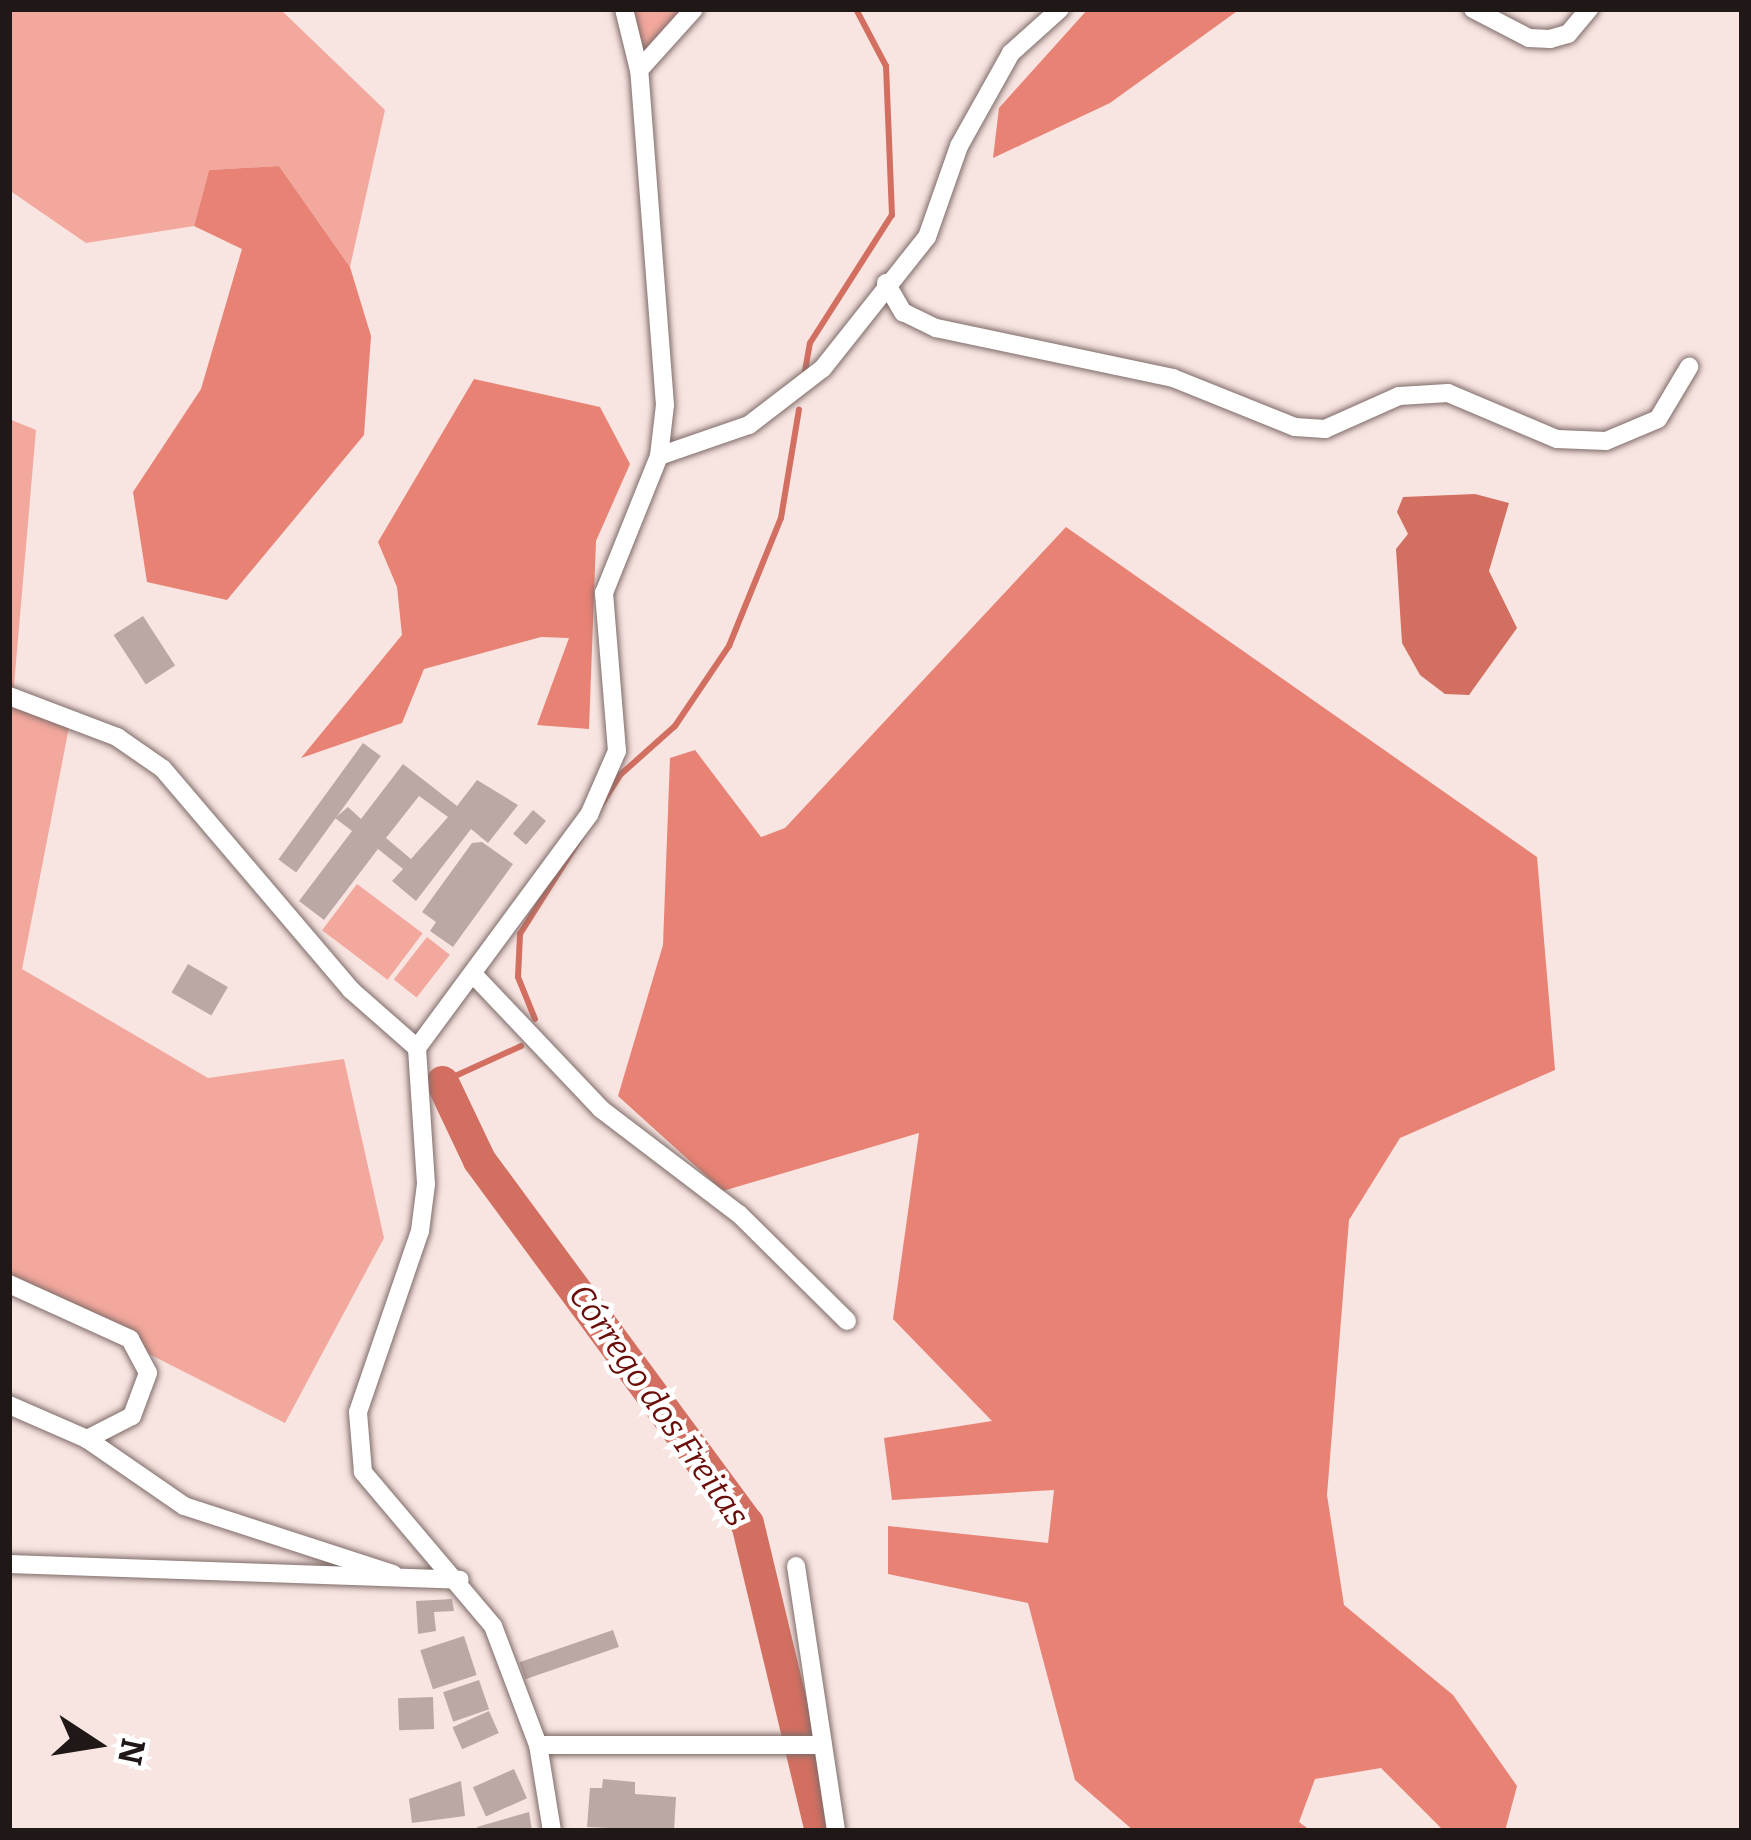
<!DOCTYPE html>
<meta charset="utf-8">
<style>
body{margin:0}
#map{position:relative;width:1751px;height:1840px;overflow:hidden;background:#f8e4e0;font-family:Bitter,serif}
div>[style]{position:absolute}
[style*='--x']{left:calc(var(--x)*1px);top:calc(var(--y)*1px);width:calc(var(--w)*1px);rotate:calc(var(--a)*1deg)}
.green>*{inset:0;background:#f3a89d;transform-origin:0 0}
.forest>*{inset:0;background:#e88274}
.water>*{inset:0;background:#d26f61}
.stream>*{height:6px;margin:-3px;padding:0 3px;transform-origin:3px;border-radius:3px;background:#d26f61}
.river>*{height:33px;margin:-16.5px;padding:0 16.5px;transform-origin:16.5px;border-radius:16.5px;background:#d26f61}
.building>*{inset:0;background:#bba8a5;transform-origin:0 0}
.roads{filter:drop-shadow(0 0 3px #7e6c69) drop-shadow(0 0 3px #7e6c69)}
.minor>*{height:18px;margin:-9px;padding:0 9px;transform-origin:9px;border-radius:9px;background:#fff}
span{translate:-50% -50%;white-space:nowrap;text-align:center;line-height:1.15;-webkit-text-stroke:9px #fff;paint-order:stroke}
.water-label{font-size:33px;color:#6b0e09;font-style:italic}
.frame{position:absolute;inset:0;border:12px solid #1f1817;pointer-events:none}
.north{position:absolute;left:36px;top:1684px;width:120px;height:120px;-webkit-text-stroke:9px #fff;paint-order:stroke;rotate:102deg;font-size:33px;font-weight:700;line-height:48px;text-align:center;color:#1f1817}
.north::after{content:'';display:block;margin:auto;width:42px;height:54px;background:#1f1817;clip-path:polygon(50% 0,100% 100%,50% 72%,0 100%)}
</style>
<div id="map">
<div class="green">
<i style="clip-path:polygon(9px 9px,280px 9px,385px 110px,350px 267px,279px 166px,209px 170px,194px 226px,86px 243px,9px 190px)"></i>
<i style="clip-path:polygon(615px 9px,694px 9px,639px 70px)"></i>
<i style="clip-path:polygon(9px 419px,36px 430px,13px 697px,71px 717px,22px 969px,208px 1078px,344px 1059px,384px 1238px,285px 1423px,9px 1283px)"></i>
<i style="left:357px;top:884px;width:82px;height:58px;rotate:37deg"></i>
<i style="left:427px;top:937px;width:29px;height:54px;rotate:38deg"></i>
</div>
<div class="forest">
<i style="clip-path:polygon(1088px 9px,1240px 9px,1110px 103px,993px 158px,999px 108px)"></i>
<i style="clip-path:polygon(279px 166px,350px 267px,371px 336px,364px 435px,227px 600px,147px 582px,133px 492px,201px 389px,242px 249px,194px 226px,209px 170px)"></i>
<i style="clip-path:polygon(474px 379px,600px 407px,630px 464px,596px 541px,589px 729px,537px 725px,569px 638px,541px 637px,424px 669px,402px 723px,301px 758px,402px 635px,397px 587px,378px 542px)"></i>
<i style="clip-path:polygon(1066px 527px,1537px 857px,1555px 1070px,1400px 1138px,1349px 1220px,1327px 1495px,1344px 1605px,1453px 1695px,1517px 1786px,1505px 1831px,1444px 1831px,1381px 1768px,1315px 1779px,1299px 1822px,1311px 1831px,1134px 1831px,1075px 1780px,1028px 1603px,888px 1574px,888px 1526px,1048px 1543px,1054px 1490px,892px 1500px,884px 1438px,992px 1421px,893px 1319px,919px 1133px,723px 1191px,618px 1096px,663px 945px,670px 758px,695px 750px,761px 837px,785px 828px)"></i>
</div>
<div class="water">
<i style="clip-path:polygon(1475px 494px,1509px 503px,1489px 571px,1517px 628px,1469px 695px,1445px 694px,1420px 675px,1402px 643px,1396px 549px,1408px 534px,1397px 512px,1403px 497px)"></i>
</div>
<div class="stream">
<i style="--x:805;--y:371;--w:28;--a:-80"></i>
<i style="--x:810;--y:343;--w:152;--a:-57.4"></i>
<i style="--x:892;--y:215;--w:149;--a:-92.3"></i>
<i style="--x:886;--y:66;--w:64;--a:-117.8"></i>
<i style="--x:535;--y:1019;--w:45;--a:-112"></i>
<i style="--x:518;--y:977;--w:43;--a:-87.3"></i>
<i style="--x:520;--y:934;--w:188;--a:-57.8"></i>
<i style="--x:620;--y:775;--w:74;--a:-41.7"></i>
<i style="--x:675;--y:726;--w:97;--a:-56"></i>
<i style="--x:729;--y:646;--w:138;--a:-67.9"></i>
<i style="--x:781;--y:518;--w:110;--a:-80.6"></i>
<i style="--x:442;--y:1082;--w:87;--a:-24.5"></i>
</div>
<div class="river">
<i style="--x:442;--y:1082;--w:86;--a:64.6"></i>
<i style="--x:479;--y:1160;--w:451;--a:53.6"></i>
<i style="--x:747;--y:1523;--w:317;--a:76.5"></i>
</div>
<div class="building">
<i style="left:143px;top:616px;width:59px;height:35px;rotate:57deg"></i>
<i style="left:363px;top:743px;width:22px;height:144px;rotate:36deg"></i>
<i style="clip-path:polygon(evenodd,403px 764px,457px 806px,477px 780px,518px 805px,488px 843px,471px 829px,416px 901px,392px 881px,403px 869px,378px 849px,324px 920px,299px 901px,352px 831px,335px 818px,348px 807px,361px 819px,403px 764px,419px 796px,448px 817px,411px 859px,386px 838px,419px 796px)"></i>
<i style="left:533px;top:810px;width:17px;height:31px;rotate:40deg"></i>
<i style="clip-path:polygon(482px 842px,513px 864px,453px 947px,430px 931px,436px 922px,422px 912px,472px 843px)"></i>
<i style="left:188px;top:964px;width:46px;height:33px;rotate:30deg"></i>
<i style="clip-path:polygon(452px 1599px,454px 1611px,434px 1612px,436px 1631px,418px 1634px,416px 1601px)"></i>
<i style="left:613px;top:1630px;width:18px;height:99px;rotate:71deg"></i>
<i style="left:464px;top:1636px;width:41px;height:46px;rotate:72deg"></i>
<i style="left:479px;top:1680px;width:31px;height:38px;rotate:71deg"></i>
<i style="left:433px;top:1697px;width:32px;height:35px;rotate:88deg"></i>
<i style="left:489px;top:1711px;width:24px;height:40px;rotate:66deg"></i>
<i style="left:514px;top:1769px;width:32px;height:45px;rotate:66deg"></i>
<i style="clip-path:polygon(603px 1779px,635px 1782px,635px 1794px,676px 1797px,674px 1831px,587px 1827px,590px 1788px,602px 1788px)"></i>
<i style="clip-path:polygon(461px 1781px,465px 1816px,412px 1823px,409px 1799px)"></i>
<i style="clip-path:polygon(529px 1812px,532px 1831px,478px 1831px,477px 1827px)"></i>
</div>
<div class="roads">
<div class="minor">
<i style="--x:1473;--y:9;--w:63;--a:27.4"></i>
<i style="--x:1529;--y:38;--w:21;--a:3"></i>
<i style="--x:1550;--y:39;--w:19;--a:-16"></i>
<i style="--x:1568;--y:34;--w:33;--a:-50"></i>
<i style="--x:639;--y:70;--w:82;--a:-48"></i>
<i style="--x:886;--y:283;--w:34;--a:60"></i>
<i style="--x:903;--y:312;--w:37;--a:26"></i>
<i style="--x:936;--y:328;--w:242;--a:11.9"></i>
<i style="--x:1173;--y:378;--w:131;--a:21.9"></i>
<i style="--x:1295;--y:427;--w:30;--a:4"></i>
<i style="--x:1325;--y:429;--w:81;--a:-24"></i>
<i style="--x:1399;--y:396;--w:49;--a:-3.5"></i>
<i style="--x:1448;--y:393;--w:118;--a:22.9"></i>
<i style="--x:1557;--y:439;--w:49;--a:2.3"></i>
<i style="--x:1606;--y:441;--w:56;--a:-22.9"></i>
<i style="--x:1658;--y:419;--w:61;--a:-59.2"></i>
<i style="--x:659;--y:456;--w:95;--a:-19"></i>
<i style="--x:749;--y:425;--w:93;--a:-37.6"></i>
<i style="--x:823;--y:368;--w:167;--a:-51.6"></i>
<i style="--x:927;--y:237;--w:96;--a:-70.6"></i>
<i style="--x:959;--y:146;--w:107;--a:-60.8"></i>
<i style="--x:1011;--y:53;--w:66;--a:-41.9"></i>
<i style="--x:9;--y:696;--w:116;--a:20.8"></i>
<i style="--x:117;--y:737;--w:56;--a:34.8"></i>
<i style="--x:163;--y:769;--w:290;--a:49.6"></i>
<i style="--x:351;--y:990;--w:88;--a:41.3"></i>
<i style="--x:473;--y:974;--w:186;--a:46.5"></i>
<i style="--x:601;--y:1109;--w:173;--a:37.3"></i>
<i style="--x:739;--y:1214;--w:152;--a:44.7"></i>
<i style="--x:9;--y:1284;--w:133;--a:24.4"></i>
<i style="--x:130;--y:1339;--w:38;--a:62"></i>
<i style="--x:148;--y:1373;--w:46;--a:110.4"></i>
<i style="--x:132;--y:1416;--w:51;--a:152.9"></i>
<i style="--x:87;--y:1439;--w:85;--a:-156.4"></i>
<i style="--x:87;--y:1439;--w:118;--a:34.6"></i>
<i style="--x:184;--y:1506;--w:220;--a:18"></i>
<i style="--x:9;--y:1564;--w:451;--a:2"></i>
<i style="--x:796;--y:1566;--w:268;--a:81.4"></i>
<i style="--x:538;--y:1745;--w:285;--a:0"></i>
<i style="--x:552;--y:1831;--w:87;--a:-99.2"></i>
<i style="--x:538;--y:1745;--w:127;--a:-110.7"></i>
<i style="--x:493;--y:1626;--w:202;--a:-130.2"></i>
<i style="--x:363;--y:1472;--w:60;--a:-94.8"></i>
<i style="--x:358;--y:1412;--w:191;--a:-71.1"></i>
<i style="--x:420;--y:1231;--w:47;--a:-82.7"></i>
<i style="--x:426;--y:1184;--w:136;--a:-93.8"></i>
<i style="--x:417;--y:1048;--w:290;--a:-53.6"></i>
<i style="--x:589;--y:815;--w:70;--a:-66.4"></i>
<i style="--x:617;--y:751;--w:159;--a:-94.7"></i>
<i style="--x:604;--y:593;--w:148;--a:-68.1"></i>
<i style="--x:659;--y:456;--w:51;--a:-83.3"></i>
<i style="--x:665;--y:405;--w:336;--a:-94.4"></i>
<i style="--x:639;--y:70;--w:63;--a:-103.8"></i>
</div>
</div>
<div class="water-label">
<span style="left:658px;top:1406px;rotate:55deg">Córrego dos Freitas</span>
</div>
<div class="frame"></div>
<div class="north">N</div>
</div>
